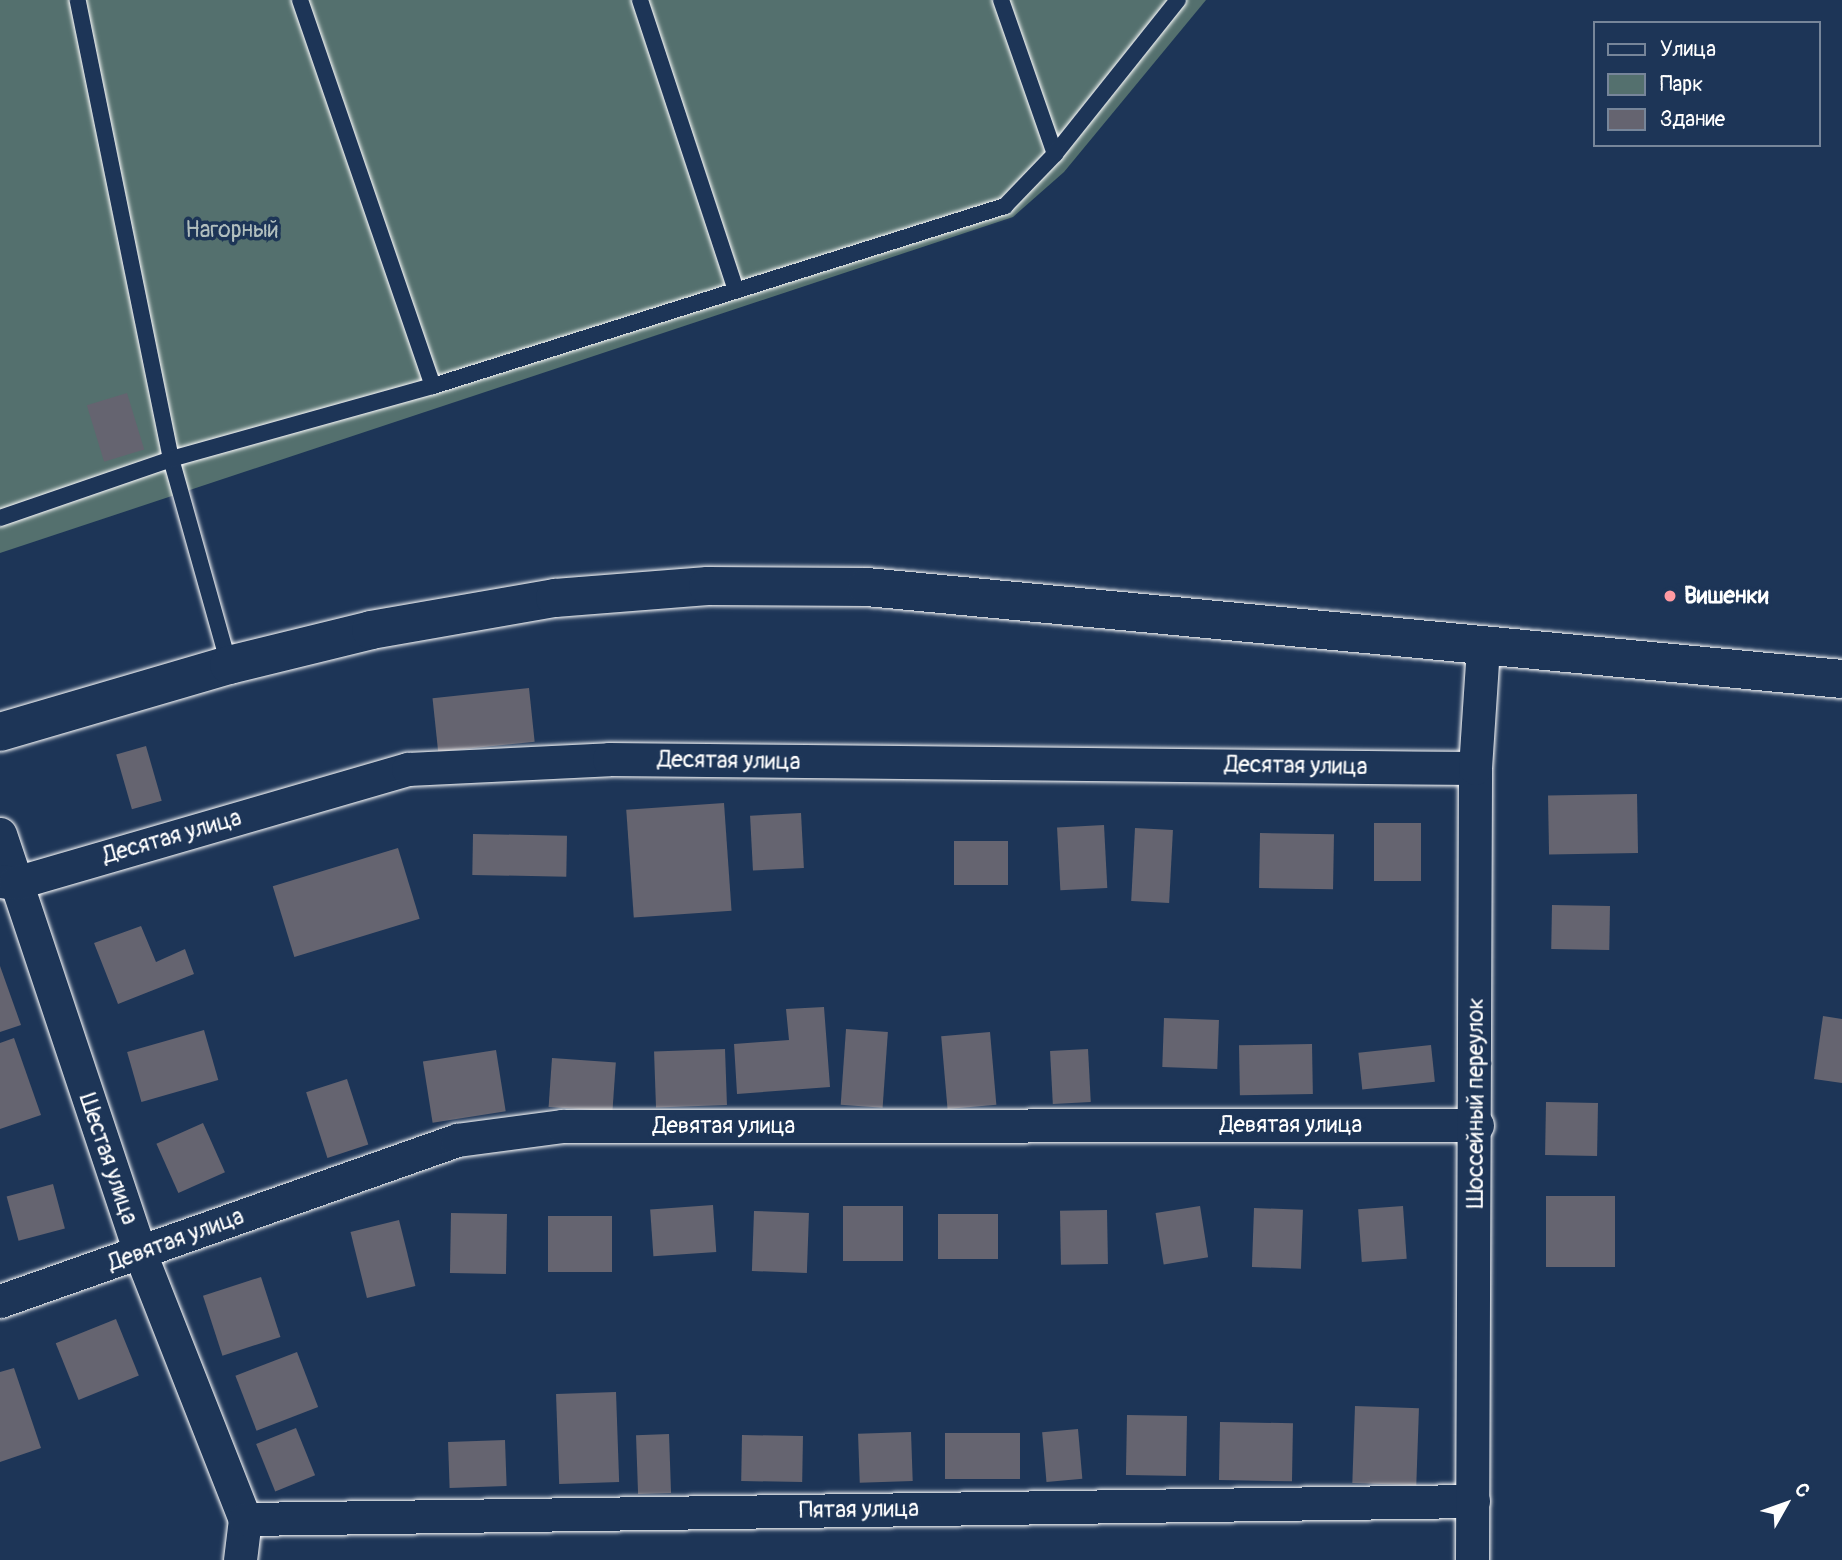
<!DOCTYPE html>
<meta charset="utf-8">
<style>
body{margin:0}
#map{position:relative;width:1842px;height:1560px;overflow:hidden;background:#1d3557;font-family:Pangolin,sans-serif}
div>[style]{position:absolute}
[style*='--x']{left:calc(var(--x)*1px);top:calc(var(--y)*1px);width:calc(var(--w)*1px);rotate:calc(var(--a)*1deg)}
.green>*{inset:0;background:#54706e}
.building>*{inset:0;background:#656470;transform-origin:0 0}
.roads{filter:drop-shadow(0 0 2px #fff) drop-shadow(0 0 2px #fff)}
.lane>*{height:16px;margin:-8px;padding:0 8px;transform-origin:8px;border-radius:8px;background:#1d3557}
.street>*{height:33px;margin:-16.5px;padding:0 16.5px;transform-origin:16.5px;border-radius:16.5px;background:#1d3557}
.secondary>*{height:38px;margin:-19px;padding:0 19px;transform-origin:19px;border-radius:19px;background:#1d3557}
.dots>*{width:19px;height:19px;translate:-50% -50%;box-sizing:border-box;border:4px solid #1d3557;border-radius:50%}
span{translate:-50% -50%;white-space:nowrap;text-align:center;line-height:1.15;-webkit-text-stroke:7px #1d3557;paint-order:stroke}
.park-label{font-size:23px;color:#b2bfbe}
.poi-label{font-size:23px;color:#fff;font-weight:700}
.left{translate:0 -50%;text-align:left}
.street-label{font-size:23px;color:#fff}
.legend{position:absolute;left:1593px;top:21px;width:228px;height:126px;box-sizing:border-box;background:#1d3557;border:2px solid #77869a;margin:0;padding:9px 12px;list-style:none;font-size:21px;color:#fff}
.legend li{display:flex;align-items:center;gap:14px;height:35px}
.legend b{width:35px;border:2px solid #77869a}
.north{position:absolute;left:1751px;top:1469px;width:70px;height:70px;-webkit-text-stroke:5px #1d3557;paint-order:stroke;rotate:50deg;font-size:19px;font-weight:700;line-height:28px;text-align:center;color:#fff}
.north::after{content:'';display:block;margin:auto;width:24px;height:32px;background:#fff;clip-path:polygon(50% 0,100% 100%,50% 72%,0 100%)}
</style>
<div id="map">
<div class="green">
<i style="clip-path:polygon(0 0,1206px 0,1064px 172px,1013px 217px,0 553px)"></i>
</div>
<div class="building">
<i style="left:127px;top:393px;width:59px;height:42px;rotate:73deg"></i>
<i style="left:529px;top:688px;width:54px;height:97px;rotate:84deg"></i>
<i style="left:146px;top:746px;width:57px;height:31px;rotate:74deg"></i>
<i style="left:1637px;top:794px;width:59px;height:89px;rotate:89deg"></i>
<i style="left:724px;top:803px;width:108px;height:98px;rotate:86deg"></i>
<i style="left:801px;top:813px;width:55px;height:51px;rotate:87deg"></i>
<i style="left:1374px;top:823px;width:47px;height:58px"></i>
<i style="left:1104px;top:825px;width:63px;height:47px;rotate:87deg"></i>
<i style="left:1135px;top:828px;width:38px;height:73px;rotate:3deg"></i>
<i style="left:1260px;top:833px;width:74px;height:55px;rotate:1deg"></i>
<i style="left:473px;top:834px;width:94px;height:41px;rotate:1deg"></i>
<i style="left:954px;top:841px;width:54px;height:44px"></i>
<i style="left:398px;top:848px;width:74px;height:131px;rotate:73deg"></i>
<i style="left:1552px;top:905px;width:58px;height:44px;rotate:1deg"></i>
<i style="clip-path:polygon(141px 926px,156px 962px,185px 949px,194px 974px,118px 1004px,94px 943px)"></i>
<i style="clip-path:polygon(0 966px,21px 1025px,0 1032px)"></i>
<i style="clip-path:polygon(824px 1007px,830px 1087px,737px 1094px,734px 1044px,789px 1040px,786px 1009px)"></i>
<i style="clip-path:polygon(1823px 1016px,1842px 1019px,1842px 1083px,1814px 1079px)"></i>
<i style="left:1164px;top:1018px;width:55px;height:49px;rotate:2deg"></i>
<i style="left:846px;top:1029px;width:42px;height:76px;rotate:4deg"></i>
<i style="left:204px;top:1030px;width:52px;height:80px;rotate:74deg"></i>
<i style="left:990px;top:1032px;width:73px;height:49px;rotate:85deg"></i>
<i style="clip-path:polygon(14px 1038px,41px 1115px,0 1129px,0 1043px)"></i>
<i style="left:1312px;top:1044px;width:50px;height:73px;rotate:89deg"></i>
<i style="left:1431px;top:1045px;width:37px;height:73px;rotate:84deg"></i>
<i style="left:725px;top:1049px;width:56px;height:71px;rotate:88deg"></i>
<i style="left:1088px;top:1049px;width:53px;height:38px;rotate:87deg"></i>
<i style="left:496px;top:1050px;width:62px;height:74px;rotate:81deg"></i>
<i style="left:552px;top:1058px;width:64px;height:49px;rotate:4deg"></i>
<i style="left:347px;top:1079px;width:69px;height:43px;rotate:72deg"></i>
<i style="left:1546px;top:1102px;width:52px;height:53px;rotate:1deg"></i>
<i style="left:203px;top:1123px;width:54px;height:51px;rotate:66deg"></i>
<i style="left:53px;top:1184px;width:46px;height:48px;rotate:75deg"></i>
<i style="left:1546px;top:1196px;width:69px;height:71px"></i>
<i style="left:713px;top:1205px;width:47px;height:63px;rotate:86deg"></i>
<i style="left:903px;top:1206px;width:55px;height:60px;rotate:90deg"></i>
<i style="left:1200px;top:1206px;width:52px;height:45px;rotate:81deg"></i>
<i style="left:1403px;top:1206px;width:53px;height:45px;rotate:86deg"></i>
<i style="left:1254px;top:1208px;width:49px;height:59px;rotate:2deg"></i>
<i style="left:1107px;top:1210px;width:54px;height:47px;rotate:89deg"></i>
<i style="left:754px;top:1211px;width:55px;height:60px;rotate:2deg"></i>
<i style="left:451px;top:1213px;width:56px;height:60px;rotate:1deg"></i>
<i style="left:938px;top:1214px;width:60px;height:45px"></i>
<i style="left:548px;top:1216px;width:64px;height:56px"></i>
<i style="left:399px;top:1220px;width:68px;height:50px;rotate:76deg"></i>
<i style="left:261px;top:1277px;width:63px;height:61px;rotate:72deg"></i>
<i style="left:116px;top:1319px;width:61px;height:65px;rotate:68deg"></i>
<i style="left:297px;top:1352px;width:59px;height:66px;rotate:69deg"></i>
<i style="clip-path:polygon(14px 1368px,41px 1448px,0 1462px,0 1372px)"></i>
<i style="left:616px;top:1392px;width:90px;height:60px;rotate:88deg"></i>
<i style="left:1355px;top:1406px;width:64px;height:77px;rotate:2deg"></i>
<i style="left:1127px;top:1415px;width:60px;height:60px;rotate:1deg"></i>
<i style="left:1220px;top:1422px;width:73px;height:58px;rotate:1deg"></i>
<i style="left:296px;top:1428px;width:51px;height:43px;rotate:68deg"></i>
<i style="left:1078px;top:1429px;width:50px;height:36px;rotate:85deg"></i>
<i style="left:911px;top:1432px;width:49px;height:53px;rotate:88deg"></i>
<i style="left:945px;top:1433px;width:75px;height:46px"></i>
<i style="left:669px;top:1434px;width:59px;height:33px;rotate:88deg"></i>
<i style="left:742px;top:1435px;width:61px;height:46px;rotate:1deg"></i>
<i style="left:505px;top:1440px;width:46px;height:57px;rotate:88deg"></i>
</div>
<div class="roads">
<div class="lane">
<i style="--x:300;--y:0;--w:408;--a:71"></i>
<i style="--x:640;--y:0;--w:306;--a:71.7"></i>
<i style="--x:1001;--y:0;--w:163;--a:70.7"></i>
<i style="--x:0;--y:518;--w:181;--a:-19"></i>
<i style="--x:171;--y:459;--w:468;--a:-101.5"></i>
<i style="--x:229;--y:665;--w:214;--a:-105.7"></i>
<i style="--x:171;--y:459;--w:272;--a:-15.6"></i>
<i style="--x:433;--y:386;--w:600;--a:-17.47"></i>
<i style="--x:1005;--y:206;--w:72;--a:-46.1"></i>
<i style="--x:1055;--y:154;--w:197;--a:-51.4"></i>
</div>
<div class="street">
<i style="--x:0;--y:834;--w:442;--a:71.5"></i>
<i style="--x:140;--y:1253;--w:286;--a:68.5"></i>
<i style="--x:245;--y:1519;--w:41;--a:97"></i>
<i style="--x:0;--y:881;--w:15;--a:8"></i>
<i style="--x:15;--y:883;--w:409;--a:-16.2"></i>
<i style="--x:408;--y:769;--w:201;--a:-2.8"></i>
<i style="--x:609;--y:759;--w:866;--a:0.6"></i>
<i style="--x:0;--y:1301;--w:485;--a:-19.4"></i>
<i style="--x:457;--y:1140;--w:106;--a:-7.6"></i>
<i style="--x:562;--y:1126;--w:915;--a:-0.06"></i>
<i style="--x:245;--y:1519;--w:1228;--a:-0.84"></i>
<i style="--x:1472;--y:1560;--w:792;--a:-89.78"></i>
<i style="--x:1475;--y:768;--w:121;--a:-86.2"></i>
</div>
<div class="secondary">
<i style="--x:0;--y:732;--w:239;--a:-16.3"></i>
<i style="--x:229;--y:665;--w:146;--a:-13.8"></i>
<i style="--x:371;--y:630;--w:187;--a:-9.9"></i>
<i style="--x:555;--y:598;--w:153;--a:-4.5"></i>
<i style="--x:708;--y:586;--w:159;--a:0.4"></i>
<i style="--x:867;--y:587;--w:979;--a:5.39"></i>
</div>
</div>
<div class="dots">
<i style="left:1670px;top:596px;background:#ff9aa2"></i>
</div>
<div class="park-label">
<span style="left:232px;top:230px">Нагорный</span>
</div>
<div class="poi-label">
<span class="left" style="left:1684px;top:596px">Вишенки</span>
</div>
<div class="street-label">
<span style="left:729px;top:761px;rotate:1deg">Десятая улица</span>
<span style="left:1296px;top:766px;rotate:1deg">Десятая улица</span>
<span style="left:172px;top:837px;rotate:-16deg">Десятая улица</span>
<span style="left:1476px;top:1103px;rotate:-90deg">Шоссейный переулок</span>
<span style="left:1291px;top:1125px">Девятая улица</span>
<span style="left:724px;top:1126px">Девятая улица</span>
<span style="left:108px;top:1159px;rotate:71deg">Шестая улица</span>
<span style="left:176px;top:1240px;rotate:-20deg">Девятая улица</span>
<span style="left:859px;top:1510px;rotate:-1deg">Пятая улица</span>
</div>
<ul class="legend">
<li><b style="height:9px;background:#1d3557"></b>Улица</li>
<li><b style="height:19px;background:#54706e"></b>Парк</li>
<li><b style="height:19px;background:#656470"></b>Здание</li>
</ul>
<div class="north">С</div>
</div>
